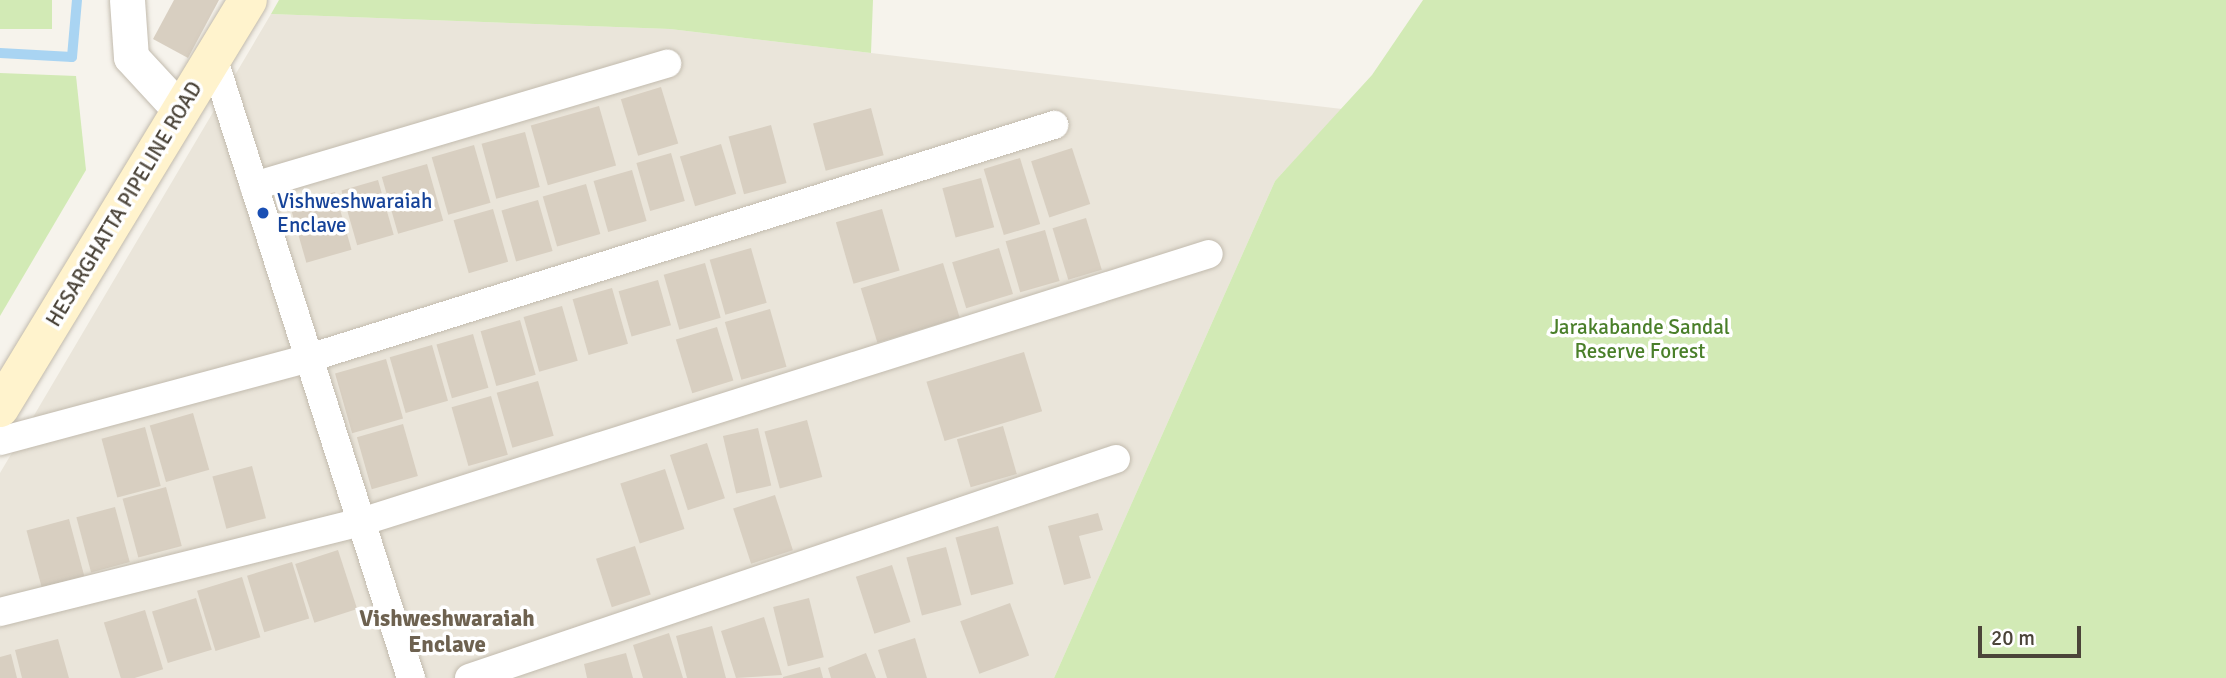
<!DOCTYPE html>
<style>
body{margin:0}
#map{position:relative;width:2226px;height:678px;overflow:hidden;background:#f6f3ec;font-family:Signika,sans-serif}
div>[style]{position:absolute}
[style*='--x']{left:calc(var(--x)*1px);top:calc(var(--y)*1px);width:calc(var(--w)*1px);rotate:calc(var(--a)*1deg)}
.residential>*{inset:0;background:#eae5da}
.green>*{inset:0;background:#d2eab5;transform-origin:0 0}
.stream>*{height:10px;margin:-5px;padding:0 5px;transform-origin:5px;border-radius:5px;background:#a9d4f2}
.building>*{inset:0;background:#d8cfc1;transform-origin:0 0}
.roads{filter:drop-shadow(0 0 2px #c2bbae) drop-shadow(0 0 2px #c2bbae)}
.minor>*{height:28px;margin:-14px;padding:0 14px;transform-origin:14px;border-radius:14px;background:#fff}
.tertiary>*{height:35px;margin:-17.5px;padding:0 17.5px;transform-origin:17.5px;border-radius:17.5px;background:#fff}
.secondary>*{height:38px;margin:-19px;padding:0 19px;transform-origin:19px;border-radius:19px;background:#fff3cd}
.dots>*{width:19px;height:19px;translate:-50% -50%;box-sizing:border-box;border:4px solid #fff;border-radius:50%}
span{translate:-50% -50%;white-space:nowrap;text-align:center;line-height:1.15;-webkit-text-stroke:7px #fff;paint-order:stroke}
.transit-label{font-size:21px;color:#164399}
.left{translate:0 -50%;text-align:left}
.street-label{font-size:21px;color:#4b4439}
.park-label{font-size:21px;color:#4a7f2a}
.neighbourhood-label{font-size:23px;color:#6e6250;font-weight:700}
.scale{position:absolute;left:1978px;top:626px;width:103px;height:32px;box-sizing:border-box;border:4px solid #4b4439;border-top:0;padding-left:9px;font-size:21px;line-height:24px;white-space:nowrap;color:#4b4439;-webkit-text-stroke:5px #fff;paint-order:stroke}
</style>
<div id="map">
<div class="residential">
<i style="clip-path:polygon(271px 14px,670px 29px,1342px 109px,1275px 181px,1054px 678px,0 678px,0 473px)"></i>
</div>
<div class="green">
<i style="left:0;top:0;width:52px;height:29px"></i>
<i style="clip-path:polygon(279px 0,873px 0,871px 53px,670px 29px,271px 14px)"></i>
<i style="clip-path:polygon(1423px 0,2226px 0,2226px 678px,1054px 678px,1275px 181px,1372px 75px)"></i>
<i style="clip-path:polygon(0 73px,76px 76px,86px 170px,0 316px)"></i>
</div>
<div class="stream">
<i style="--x:0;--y:53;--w:72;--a:3.2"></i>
<i style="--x:72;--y:57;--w:57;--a:-85"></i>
</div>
<div class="building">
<i style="clip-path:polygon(174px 0,219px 0,188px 58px,153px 39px)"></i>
<i style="left:661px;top:87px;width:59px;height:42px;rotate:73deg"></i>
<i style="left:599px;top:106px;width:62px;height:71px;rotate:74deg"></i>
<i style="left:871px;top:108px;width:49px;height:60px;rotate:75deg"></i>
<i style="left:771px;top:125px;width:60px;height:44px;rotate:75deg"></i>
<i style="left:525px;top:132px;width:57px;height:45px;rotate:75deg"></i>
<i style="left:721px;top:144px;width:52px;height:43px;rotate:73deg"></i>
<i style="left:474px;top:145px;width:60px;height:44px;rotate:74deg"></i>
<i style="left:1072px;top:148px;width:59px;height:43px;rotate:72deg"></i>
<i style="left:671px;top:153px;width:50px;height:36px;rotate:74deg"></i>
<i style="left:1020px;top:158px;width:69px;height:38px;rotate:73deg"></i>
<i style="left:427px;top:164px;width:59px;height:47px;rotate:74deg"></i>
<i style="left:632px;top:170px;width:53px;height:40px;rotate:74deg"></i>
<i style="left:981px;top:178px;width:51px;height:40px;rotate:75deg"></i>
<i style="left:378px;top:180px;width:57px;height:38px;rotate:74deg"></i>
<i style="left:586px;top:184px;width:52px;height:45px;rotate:74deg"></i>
<i style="left:335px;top:192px;width:60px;height:47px;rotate:74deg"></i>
<i style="left:538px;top:200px;width:53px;height:38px;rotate:74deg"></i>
<i style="left:493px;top:209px;width:55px;height:41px;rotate:74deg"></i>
<i style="left:882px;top:209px;width:64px;height:48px;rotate:74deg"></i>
<i style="left:1086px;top:218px;width:54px;height:35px;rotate:73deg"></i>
<i style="left:1045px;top:230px;width:53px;height:41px;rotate:74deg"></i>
<i style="left:751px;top:248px;width:57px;height:43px;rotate:74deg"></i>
<i style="left:999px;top:248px;width:48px;height:49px;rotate:73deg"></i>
<i style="left:705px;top:263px;width:57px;height:43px;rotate:74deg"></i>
<i style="left:943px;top:263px;width:57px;height:86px;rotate:73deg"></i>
<i style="left:658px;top:280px;width:47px;height:41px;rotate:74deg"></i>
<i style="left:612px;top:288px;width:58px;height:41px;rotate:74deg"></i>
<i style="left:562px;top:306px;width:57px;height:40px;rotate:74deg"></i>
<i style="left:770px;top:309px;width:60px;height:47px;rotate:74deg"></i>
<i style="left:520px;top:320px;width:57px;height:41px;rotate:74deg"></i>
<i style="left:717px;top:327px;width:56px;height:43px;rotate:73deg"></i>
<i style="left:473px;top:334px;width:56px;height:38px;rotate:74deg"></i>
<i style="left:432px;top:345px;width:58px;height:44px;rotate:74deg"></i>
<i style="left:1024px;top:352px;width:62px;height:102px;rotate:73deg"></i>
<i style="left:386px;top:359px;width:62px;height:53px;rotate:74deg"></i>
<i style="left:538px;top:381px;width:57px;height:43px;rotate:74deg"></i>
<i style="left:491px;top:396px;width:61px;height:41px;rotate:74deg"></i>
<i style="left:193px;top:413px;width:59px;height:45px;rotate:74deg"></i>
<i style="left:807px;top:420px;width:59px;height:44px;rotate:75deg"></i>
<i style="left:403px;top:424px;width:54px;height:48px;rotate:74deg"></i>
<i style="left:1003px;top:426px;width:50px;height:48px;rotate:74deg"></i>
<i style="left:145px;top:427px;width:61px;height:45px;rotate:75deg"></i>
<i style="left:758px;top:428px;width:59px;height:36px;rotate:77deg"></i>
<i style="left:707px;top:443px;width:58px;height:39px;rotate:72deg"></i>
<i style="left:252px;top:466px;width:54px;height:41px;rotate:75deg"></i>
<i style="left:665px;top:469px;width:63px;height:47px;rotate:72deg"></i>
<i style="left:166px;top:487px;width:61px;height:45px;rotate:75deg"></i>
<i style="left:775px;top:495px;width:58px;height:44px;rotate:72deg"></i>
<i style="left:115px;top:507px;width:57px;height:40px;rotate:75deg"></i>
<i style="clip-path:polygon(1098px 513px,1103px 530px,1079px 536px,1091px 578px,1064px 585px,1048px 526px)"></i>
<i style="left:69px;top:519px;width:59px;height:44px;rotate:75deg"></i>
<i style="left:998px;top:526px;width:60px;height:44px;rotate:75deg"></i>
<i style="left:635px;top:546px;width:51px;height:41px;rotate:72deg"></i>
<i style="left:946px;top:547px;width:60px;height:41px;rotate:75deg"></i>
<i style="left:338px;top:550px;width:62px;height:45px;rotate:72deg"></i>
<i style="left:292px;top:562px;width:59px;height:47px;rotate:73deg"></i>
<i style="left:892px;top:565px;width:60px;height:38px;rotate:72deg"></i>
<i style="left:242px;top:577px;width:63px;height:47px;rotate:73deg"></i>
<i style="left:196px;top:598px;width:54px;height:46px;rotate:73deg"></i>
<i style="left:809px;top:598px;width:61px;height:37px;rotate:76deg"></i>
<i style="left:1010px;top:603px;width:56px;height:53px;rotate:70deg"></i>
<i style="left:145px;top:610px;width:62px;height:43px;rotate:73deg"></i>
<i style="clip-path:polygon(764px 617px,782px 675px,736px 678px,721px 631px)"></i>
<i style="clip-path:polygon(712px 626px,726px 678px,687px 678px,676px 636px)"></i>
<i style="clip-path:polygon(669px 633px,683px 678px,643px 678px,633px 645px)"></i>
<i style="clip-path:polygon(915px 638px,927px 678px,887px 678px,878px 650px)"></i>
<i style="clip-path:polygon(58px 639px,69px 678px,22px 678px,15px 650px)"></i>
<i style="clip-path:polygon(626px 653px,633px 678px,587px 678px,584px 664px)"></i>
<i style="clip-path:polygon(866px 653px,876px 678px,831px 678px,828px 668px)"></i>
<i style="clip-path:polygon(11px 654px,17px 678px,0 678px,0 657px)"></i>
<i style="clip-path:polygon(820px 667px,823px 678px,783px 678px,783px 677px)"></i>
</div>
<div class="roads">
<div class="minor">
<i style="--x:214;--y:60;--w:649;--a:72.32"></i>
<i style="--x:254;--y:186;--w:431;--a:-16.5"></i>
<i style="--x:0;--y:441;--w:320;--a:-15"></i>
<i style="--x:309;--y:358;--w:781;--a:-17.37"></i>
<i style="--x:0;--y:612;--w:372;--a:-14"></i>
<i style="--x:361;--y:522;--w:889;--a:-17.54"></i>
<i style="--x:469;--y:678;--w:683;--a:-18.7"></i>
</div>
<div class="tertiary">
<i style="--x:127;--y:0;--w:57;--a:86"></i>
<i style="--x:131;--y:57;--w:69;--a:47.3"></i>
</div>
<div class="secondary">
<i style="--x:0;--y:408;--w:477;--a:-58.7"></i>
</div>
</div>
<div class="dots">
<i style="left:263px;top:213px;background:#1a4fb4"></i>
</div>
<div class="transit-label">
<span class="left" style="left:277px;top:213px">Vishweshwaraiah<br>Enclave</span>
</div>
<div class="street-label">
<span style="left:124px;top:204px;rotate:-59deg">HESARGHATTA PIPELINE ROAD</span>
</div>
<div class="park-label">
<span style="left:1640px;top:339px">Jarakabande Sandal<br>Reserve Forest</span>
</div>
<div class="neighbourhood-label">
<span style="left:447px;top:632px">Vishweshwaraiah<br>Enclave</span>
</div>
<div class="scale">20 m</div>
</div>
